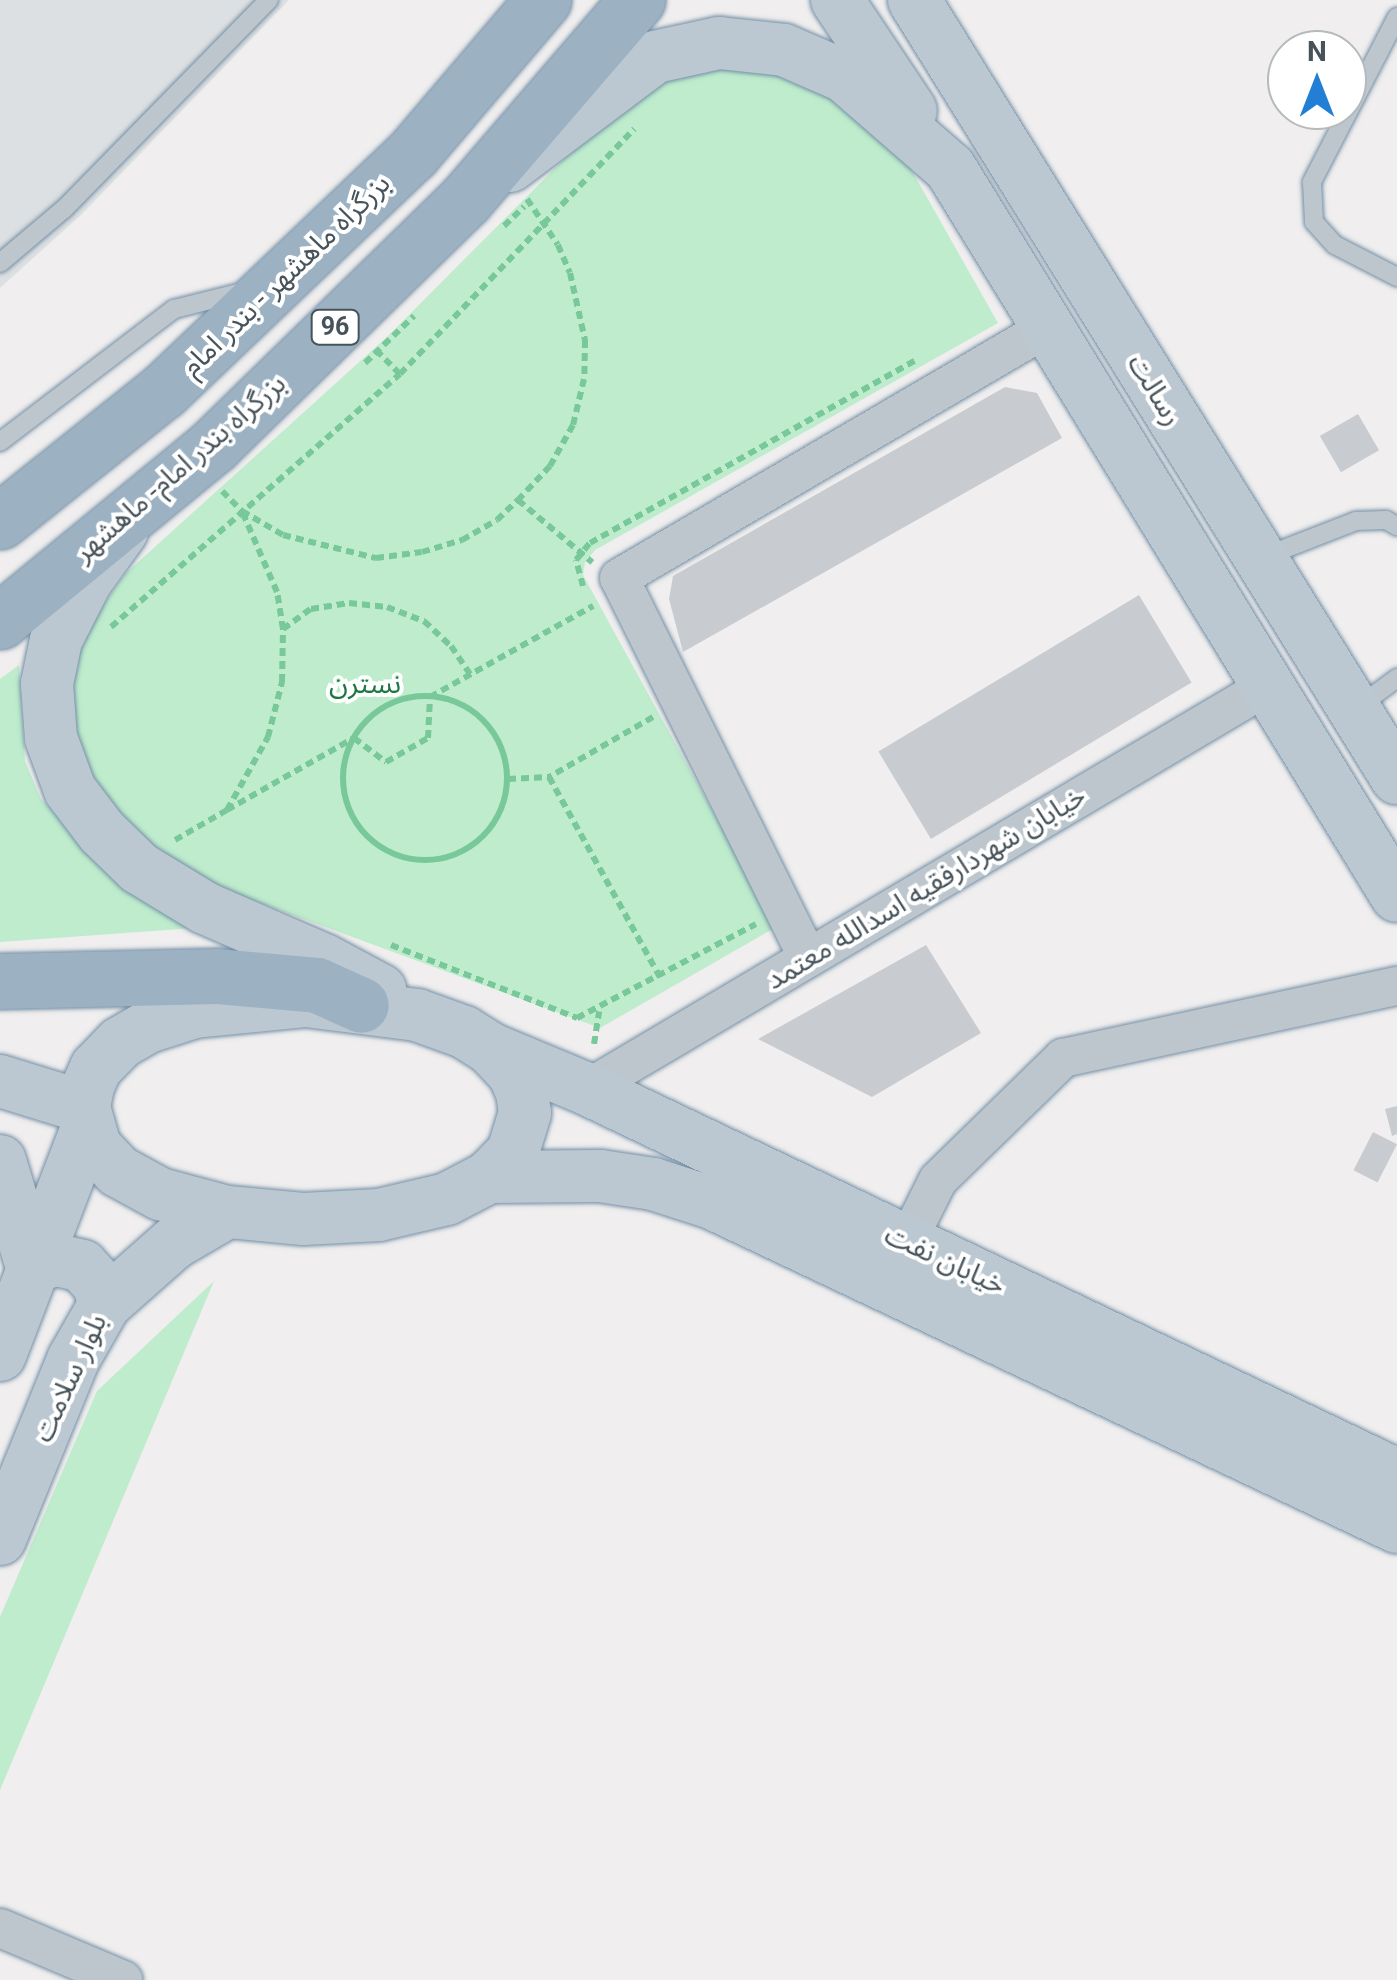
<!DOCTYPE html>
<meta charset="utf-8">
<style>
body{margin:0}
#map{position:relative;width:1397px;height:1980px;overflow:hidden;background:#f0eeee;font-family:Roboto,"Noto Sans Arabic",sans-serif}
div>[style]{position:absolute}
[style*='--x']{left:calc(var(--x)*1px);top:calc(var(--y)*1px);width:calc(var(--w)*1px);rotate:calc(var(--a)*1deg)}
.airport>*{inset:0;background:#dde0e2}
.green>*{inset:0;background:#beeccc}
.building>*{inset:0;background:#c8ccd0;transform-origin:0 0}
.path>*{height:6px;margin-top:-3px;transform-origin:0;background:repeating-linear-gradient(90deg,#78c89a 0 8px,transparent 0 13px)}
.path>.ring{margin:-3px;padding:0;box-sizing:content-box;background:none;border:6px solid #78c89a;border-radius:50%}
.roads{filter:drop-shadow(0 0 2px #738fa6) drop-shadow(0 0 2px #738fa6)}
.service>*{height:18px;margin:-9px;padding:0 9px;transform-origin:9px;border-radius:9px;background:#bdc6cc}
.minor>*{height:38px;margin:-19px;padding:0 19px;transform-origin:19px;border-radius:19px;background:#bdc6cc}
.secondary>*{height:52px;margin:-26px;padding:0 26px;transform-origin:26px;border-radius:26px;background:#bcc8d1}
.trunk>*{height:55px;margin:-27.5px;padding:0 27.5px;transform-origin:27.5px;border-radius:27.5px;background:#9cb2c2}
span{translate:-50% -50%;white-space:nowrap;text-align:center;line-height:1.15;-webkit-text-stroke:8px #fff;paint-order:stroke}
.shield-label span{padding:2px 8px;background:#fff;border:2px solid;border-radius:8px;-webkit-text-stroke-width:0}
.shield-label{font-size:25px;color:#47535a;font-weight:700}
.street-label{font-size:28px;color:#47535a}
.park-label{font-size:28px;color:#1c7743}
.north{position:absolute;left:1267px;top:30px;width:100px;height:100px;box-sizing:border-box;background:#fff;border:2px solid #b5babd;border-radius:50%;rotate:0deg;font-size:28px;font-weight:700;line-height:40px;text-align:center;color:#47535a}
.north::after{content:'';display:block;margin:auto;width:35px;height:45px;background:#237fd5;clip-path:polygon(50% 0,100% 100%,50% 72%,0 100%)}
</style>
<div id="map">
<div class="airport">
<i style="clip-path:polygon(0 0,289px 0,81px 215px,0 288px)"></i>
</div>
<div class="green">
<i style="clip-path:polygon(711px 64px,769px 69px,832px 97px,899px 148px,998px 323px,595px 550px,585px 562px,583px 575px,776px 927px,600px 1028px,211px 885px,157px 850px,114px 813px,84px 768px,66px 715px,79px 638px,126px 573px,388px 336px,608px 115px,647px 88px)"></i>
<i style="clip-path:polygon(19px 665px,25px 761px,41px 799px,128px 890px,208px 927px,0 942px,0 679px)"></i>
<i style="clip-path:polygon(214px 1281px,0 1790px,0 1617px,97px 1391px)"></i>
</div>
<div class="building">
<i style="clip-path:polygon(1005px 387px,1037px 393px,1062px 438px,683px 652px,669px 599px,673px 576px)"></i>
<i style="left:1358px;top:414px;width:42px;height:44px;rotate:60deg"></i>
<i style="left:1139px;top:595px;width:102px;height:304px;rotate:59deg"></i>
<i style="clip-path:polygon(926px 945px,981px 1033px,872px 1097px,758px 1039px)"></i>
<i style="clip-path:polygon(1397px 1106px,1397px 1134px,1392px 1136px,1385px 1109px)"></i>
<i style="left:1373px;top:1132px;width:27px;height:43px;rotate:27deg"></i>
</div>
<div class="path">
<i style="--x:527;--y:199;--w:55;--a:56"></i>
<i style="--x:558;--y:245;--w:30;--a:67"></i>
<i style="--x:570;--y:273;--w:69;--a:77.4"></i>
<i style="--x:585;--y:340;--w:39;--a:91"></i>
<i style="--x:584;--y:379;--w:47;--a:103.4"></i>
<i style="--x:573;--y:425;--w:47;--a:119.3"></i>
<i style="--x:550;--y:466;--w:47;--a:133.3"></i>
<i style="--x:518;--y:500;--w:97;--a:40"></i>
<i style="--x:504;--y:226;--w:28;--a:-44"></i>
<i style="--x:376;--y:350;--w:34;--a:45"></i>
<i style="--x:365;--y:363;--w:68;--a:-43.8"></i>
<i style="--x:222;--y:491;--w:28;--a:45"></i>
<i style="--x:242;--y:511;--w:48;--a:30.3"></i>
<i style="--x:283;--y:535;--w:96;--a:13.9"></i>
<i style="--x:376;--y:558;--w:46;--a:-7.4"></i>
<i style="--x:422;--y:552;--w:42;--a:-16.7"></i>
<i style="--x:462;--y:540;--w:40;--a:-29.7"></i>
<i style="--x:497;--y:520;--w:29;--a:-44"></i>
<i style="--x:583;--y:586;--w:27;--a:-105"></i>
<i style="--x:576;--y:560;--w:22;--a:-51"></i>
<i style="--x:590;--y:543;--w:374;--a:-29.3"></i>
<i style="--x:111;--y:627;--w:384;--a:-41.2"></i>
<i style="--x:400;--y:374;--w:339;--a:-46.3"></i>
<i style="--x:283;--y:629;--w:34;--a:-36"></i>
<i style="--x:311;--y:609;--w:38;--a:-9"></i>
<i style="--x:349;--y:603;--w:38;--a:6"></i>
<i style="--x:387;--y:607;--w:40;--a:21"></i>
<i style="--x:424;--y:621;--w:37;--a:43"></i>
<i style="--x:451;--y:646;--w:34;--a:56"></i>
<i class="ring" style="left:343px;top:696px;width:158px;height:158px"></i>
<i style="--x:653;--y:717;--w:120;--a:150"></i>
<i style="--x:549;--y:777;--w:229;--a:61"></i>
<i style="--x:508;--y:779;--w:41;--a:-2.8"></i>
<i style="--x:227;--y:810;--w:146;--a:-29.6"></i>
<i style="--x:354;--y:738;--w:40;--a:37"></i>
<i style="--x:386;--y:762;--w:48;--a:-29.7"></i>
<i style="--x:428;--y:738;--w:41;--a:-87.2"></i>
<i style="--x:430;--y:697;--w:187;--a:-29.2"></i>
<i style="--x:175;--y:840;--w:60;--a:-30"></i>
<i style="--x:227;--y:810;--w:84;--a:-60.7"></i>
<i style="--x:268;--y:737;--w:57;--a:-75.7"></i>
<i style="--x:282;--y:682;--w:53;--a:-88.9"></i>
<i style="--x:283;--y:629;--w:37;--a:-99"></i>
<i style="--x:277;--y:592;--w:88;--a:-113.4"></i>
<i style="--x:391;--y:945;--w:200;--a:21.4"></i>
<i style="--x:577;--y:1018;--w:202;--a:-27.7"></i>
<i style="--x:594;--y:1044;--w:33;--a:-81"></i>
</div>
<div class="roads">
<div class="service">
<i style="--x:1397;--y:17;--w:186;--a:117.3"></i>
<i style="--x:1312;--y:182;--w:40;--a:87.1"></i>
<i style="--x:1314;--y:222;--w:31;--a:48"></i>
<i style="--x:1335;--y:245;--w:70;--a:27.3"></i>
<i style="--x:0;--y:263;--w:84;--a:-40.2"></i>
<i style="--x:64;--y:209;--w:293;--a:-45.6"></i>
<i style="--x:0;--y:442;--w:219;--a:-37.4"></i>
<i style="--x:174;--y:309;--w:70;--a:-14"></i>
<i style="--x:1266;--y:556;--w:97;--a:-21.3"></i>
<i style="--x:1356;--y:521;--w:30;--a:-2"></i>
<i style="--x:1386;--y:520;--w:13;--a:29"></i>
<i style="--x:1358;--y:707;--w:49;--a:-36.6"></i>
</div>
<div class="minor">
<i style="--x:808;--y:958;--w:424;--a:-116.4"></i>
<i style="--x:619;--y:578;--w:496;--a:-30.3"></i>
<i style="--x:587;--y:1089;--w:789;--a:-30.63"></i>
<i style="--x:907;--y:1242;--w:69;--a:-63.4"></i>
<i style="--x:938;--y:1180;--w:175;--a:-44.3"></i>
<i style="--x:1063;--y:1058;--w:342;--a:-12.2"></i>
<i style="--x:0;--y:1928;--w:134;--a:22.9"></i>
</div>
<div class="secondary">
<i style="--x:837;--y:0;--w:133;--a:56.3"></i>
<i style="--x:914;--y:0;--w:916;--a:58.17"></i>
<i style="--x:510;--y:166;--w:181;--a:-36.9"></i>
<i style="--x:655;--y:57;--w:66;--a:-12.3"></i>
<i style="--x:719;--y:43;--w:65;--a:6.1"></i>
<i style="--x:784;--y:50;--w:65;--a:23.4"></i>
<i style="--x:844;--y:76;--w:140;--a:41"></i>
<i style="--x:950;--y:168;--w:854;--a:58.45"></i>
<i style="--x:122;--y:531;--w:62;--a:125.8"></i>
<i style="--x:86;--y:581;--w:66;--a:117"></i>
<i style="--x:56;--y:640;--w:45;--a:101.6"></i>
<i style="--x:47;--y:684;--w:54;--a:85.8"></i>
<i style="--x:51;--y:738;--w:55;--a:69.9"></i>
<i style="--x:70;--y:790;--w:53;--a:52.7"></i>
<i style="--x:102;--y:832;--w:52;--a:44.2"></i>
<i style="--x:139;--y:868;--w:77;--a:31.2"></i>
<i style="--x:205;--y:908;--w:130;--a:23.6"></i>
<i style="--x:324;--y:960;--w:64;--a:28.2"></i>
<i style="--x:306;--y:1001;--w:112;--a:7.2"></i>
<i style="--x:417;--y:1015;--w:50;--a:19.9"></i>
<i style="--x:464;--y:1032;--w:32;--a:32"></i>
<i style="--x:491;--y:1049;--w:34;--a:47"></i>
<i style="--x:514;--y:1074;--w:20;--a:66"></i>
<i style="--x:522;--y:1092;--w:21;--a:82"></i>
<i style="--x:525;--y:1113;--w:41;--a:107.1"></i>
<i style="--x:513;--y:1152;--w:35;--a:134"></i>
<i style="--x:489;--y:1177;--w:47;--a:152.4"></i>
<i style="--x:447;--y:1199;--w:70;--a:166.8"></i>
<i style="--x:379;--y:1215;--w:76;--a:177"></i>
<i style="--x:303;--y:1219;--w:76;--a:-174.7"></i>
<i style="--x:227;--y:1212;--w:69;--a:-165"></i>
<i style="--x:160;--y:1194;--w:48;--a:-151.3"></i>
<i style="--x:118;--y:1171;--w:34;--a:-133"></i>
<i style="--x:95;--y:1146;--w:41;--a:-105.8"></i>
<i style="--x:84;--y:1107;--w:21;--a:-79"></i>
<i style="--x:88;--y:1086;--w:20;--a:-66"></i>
<i style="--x:96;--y:1068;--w:35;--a:-46"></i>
<i style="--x:120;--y:1043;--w:32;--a:-30"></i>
<i style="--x:148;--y:1027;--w:49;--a:-17.7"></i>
<i style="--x:195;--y:1012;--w:112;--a:-5.7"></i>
<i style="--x:491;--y:1049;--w:104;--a:22.6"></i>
<i style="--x:587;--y:1089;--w:897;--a:25.48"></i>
<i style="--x:0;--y:1081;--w:88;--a:17.2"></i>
<i style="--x:0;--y:1161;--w:111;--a:73.2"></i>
<i style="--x:32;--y:1267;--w:26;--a:-16"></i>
<i style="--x:57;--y:1260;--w:26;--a:13"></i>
<i style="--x:82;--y:1266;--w:23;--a:47"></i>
<i style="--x:98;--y:1283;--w:22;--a:72"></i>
<i style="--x:489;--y:1177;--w:111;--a:-0.5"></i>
<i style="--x:600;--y:1176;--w:54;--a:8.6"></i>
<i style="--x:653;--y:1184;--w:62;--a:17.9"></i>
<i style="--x:712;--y:1203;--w:758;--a:25.31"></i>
<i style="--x:0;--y:1355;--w:243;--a:-69"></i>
<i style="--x:0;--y:1539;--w:193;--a:-67.8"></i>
<i style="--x:73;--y:1360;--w:64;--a:-60.3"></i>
<i style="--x:105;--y:1304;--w:92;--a:-41.5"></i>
<i style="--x:174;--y:1243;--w:61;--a:-30.3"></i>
</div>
<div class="trunk">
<i style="--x:0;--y:521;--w:208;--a:-38.6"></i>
<i style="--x:163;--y:391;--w:345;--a:-43.6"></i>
<i style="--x:413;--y:153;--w:201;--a:-49.6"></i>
<i style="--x:0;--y:621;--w:277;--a:-39.4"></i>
<i style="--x:214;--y:445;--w:351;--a:-44.3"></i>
<i style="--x:465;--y:200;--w:264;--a:-49.3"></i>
<i style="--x:0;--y:981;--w:217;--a:-1.3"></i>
<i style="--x:217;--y:976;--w:100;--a:5.1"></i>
<i style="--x:317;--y:985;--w:48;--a:24.4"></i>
</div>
</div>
<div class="shield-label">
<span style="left:335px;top:327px">96</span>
</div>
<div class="street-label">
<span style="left:286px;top:275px;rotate:-44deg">بزرگراه ماهشهر - بندر امام</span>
<span style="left:1155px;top:390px;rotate:59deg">رسالت</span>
<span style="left:180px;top:468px;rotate:-41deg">بزرگراه بندر امام- ماهشهر</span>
<span style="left:926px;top:888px;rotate:-31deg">خیابان شهردارفقیه اسدالله معتمد</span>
<span style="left:945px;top:1260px;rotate:25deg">خیابان نفت</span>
<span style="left:70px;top:1378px;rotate:-65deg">بلوار سلامت</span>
</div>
<div class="park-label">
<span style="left:365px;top:684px">نسترن</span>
</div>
<div class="north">N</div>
</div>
